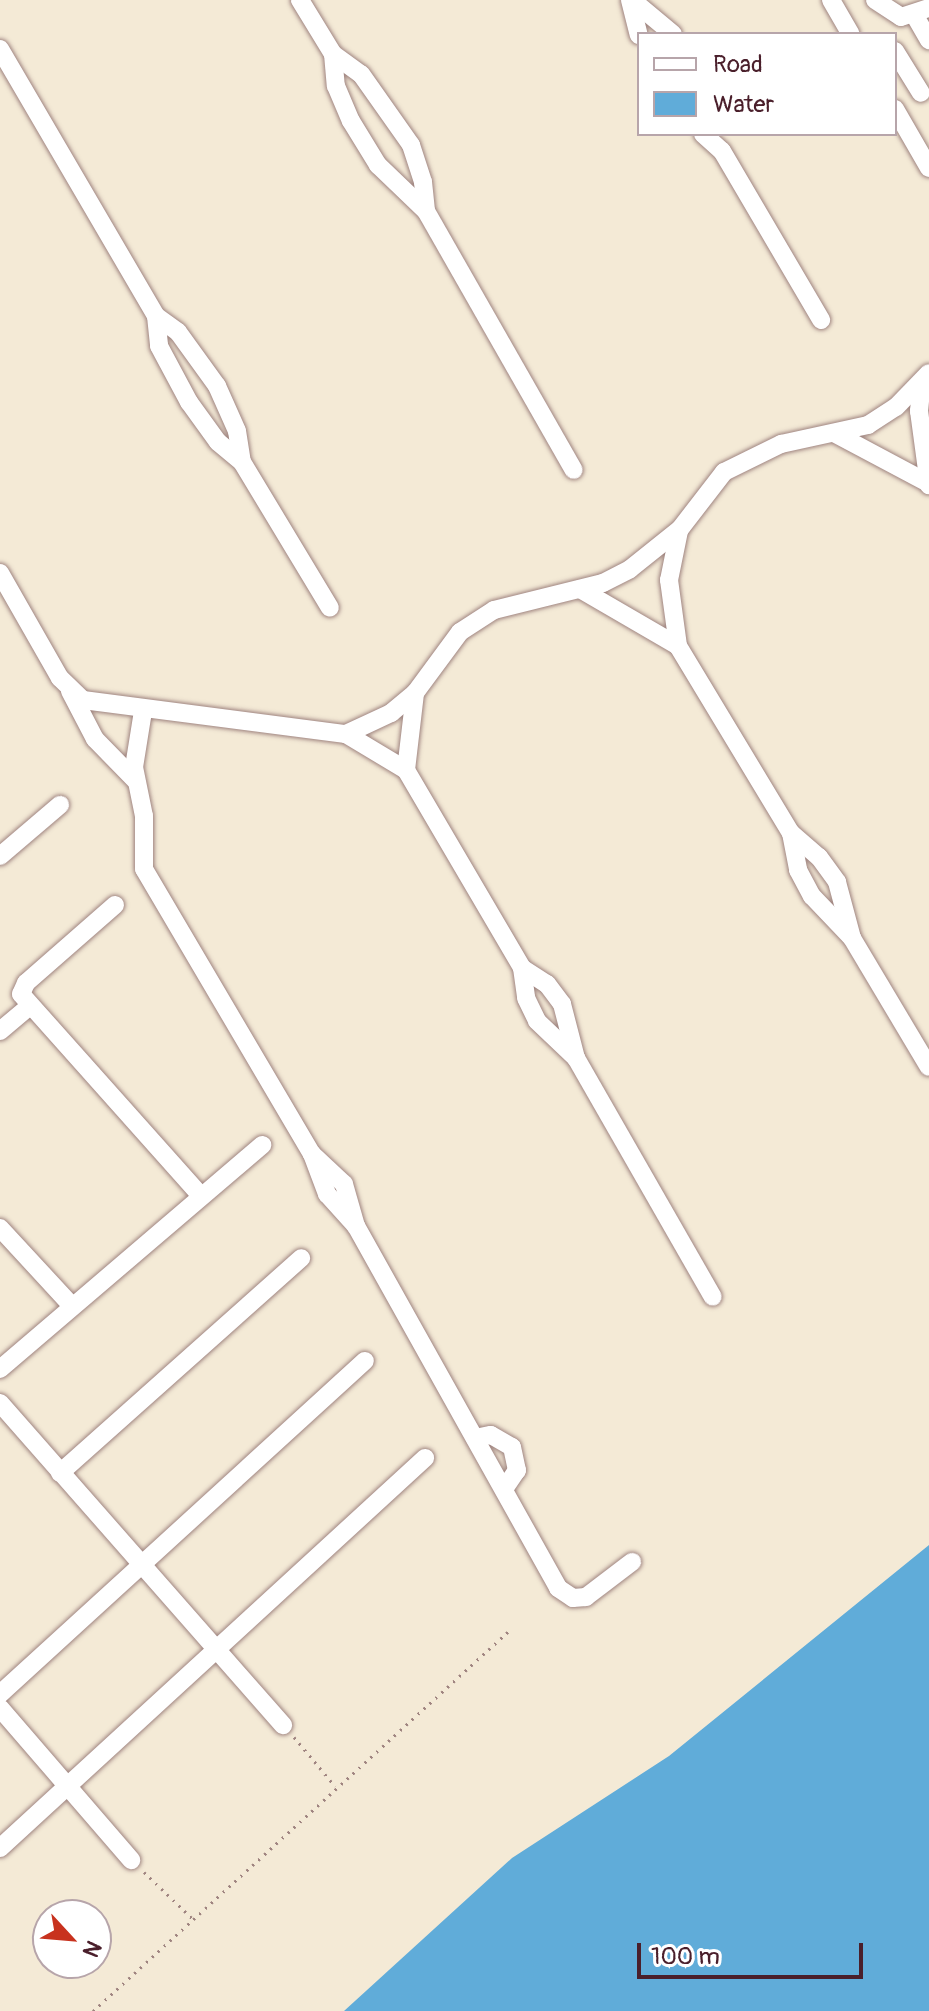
<!DOCTYPE html>
<style>
body{margin:0}
#map{position:relative;width:929px;height:2011px;overflow:hidden;background:#f4ead6;font-family:Pangolin,sans-serif}
div>[style]{position:absolute}
[style*='--x']{left:calc(var(--x)*1px);top:calc(var(--y)*1px);width:calc(var(--w)*1px);rotate:calc(var(--a)*1deg)}
.water>*{inset:0;background:#60acd9}
.path>*{height:3px;margin-top:-1.5px;transform-origin:0;background:repeating-linear-gradient(90deg,#9f8480 0 2px,transparent 0 8px)}
.roads{filter:drop-shadow(0 0 2px #9f8480) drop-shadow(0 0 2px #9f8480)}
.minor>*{height:18px;margin:-9px;padding:0 9px;transform-origin:9px;border-radius:9px;background:#fff}
span{translate:-50% -50%;white-space:nowrap;text-align:center;line-height:1.15;-webkit-text-stroke:8px #fff;paint-order:stroke}
.legend{position:absolute;left:637px;top:32px;width:260px;height:104px;box-sizing:border-box;background:#fff;border:2px solid #b7a5aa;margin:0;padding:10px 14px;list-style:none;font-size:24px;color:#4a1f2b}
.legend li{display:flex;align-items:center;gap:16px;height:40px}
.legend b{width:40px;border:2px solid #b7a5aa}
.north{position:absolute;left:32px;top:1899px;width:80px;height:80px;box-sizing:border-box;background:#fff;border:2px solid #b7a5aa;border-radius:50%;rotate:116deg;font-size:22px;font-weight:700;line-height:32px;text-align:center;color:#4a1f2b}
.north::after{content:'';display:block;margin:auto;width:28px;height:36px;background:#c8321e;clip-path:polygon(50% 0,100% 100%,50% 72%,0 100%)}
.scale{position:absolute;left:637px;top:1943px;width:226px;height:36px;box-sizing:border-box;border:4px solid #4a1f2b;border-top:0;padding-left:10px;font-size:24px;line-height:28px;white-space:nowrap;color:#4a1f2b;-webkit-text-stroke:6px #fff;paint-order:stroke}
</style>
<div id="map">
<div class="water">
<i style="clip-path:polygon(929px 1545px,929px 2011px,344px 2011px,512px 1858px,669px 1756px)"></i>
</div>
<div class="path">
<i style="--x:294;--y:1737;--w:64;--a:50.1"></i>
<i style="--x:144;--y:1872;--w:68;--a:43.8"></i>
<i style="--x:93;--y:2011;--w:566;--a:-42.42"></i>
</div>
<div class="roads">
<div class="minor">
<i style="--x:300;--y:0;--w:63;--a:58.6"></i>
<i style="--x:333;--y:54;--w:34;--a:36"></i>
<i style="--x:361;--y:74;--w:87;--a:54.8"></i>
<i style="--x:411;--y:145;--w:39;--a:72"></i>
<i style="--x:423;--y:182;--w:29;--a:84"></i>
<i style="--x:630;--y:0;--w:36;--a:76"></i>
<i style="--x:632;--y:0;--w:53;--a:39.7"></i>
<i style="--x:831;--y:0;--w:39;--a:60"></i>
<i style="--x:875;--y:0;--w:31;--a:33"></i>
<i style="--x:901;--y:17;--w:29;--a:-18"></i>
<i style="--x:915;--y:16;--w:28;--a:60"></i>
<i style="--x:0;--y:49;--w:309;--a:59.7"></i>
<i style="--x:156;--y:316;--w:30;--a:84"></i>
<i style="--x:159;--y:346;--w:64;--a:61.8"></i>
<i style="--x:189;--y:402;--w:49;--a:54.1"></i>
<i style="--x:218;--y:442;--w:31;--a:40"></i>
<i style="--x:242;--y:462;--w:170;--a:58.9"></i>
<i style="--x:895;--y:51;--w:49;--a:58.2"></i>
<i style="--x:333;--y:54;--w:32;--a:85"></i>
<i style="--x:336;--y:86;--w:38;--a:67"></i>
<i style="--x:351;--y:121;--w:52;--a:58.5"></i>
<i style="--x:378;--y:165;--w:66;--a:43.8"></i>
<i style="--x:426;--y:211;--w:298;--a:60.3"></i>
<i style="--x:895;--y:109;--w:68;--a:60"></i>
<i style="--x:703;--y:134;--w:25;--a:42"></i>
<i style="--x:722;--y:151;--w:196;--a:59.6"></i>
<i style="--x:156;--y:316;--w:27;--a:36"></i>
<i style="--x:178;--y:332;--w:67;--a:54.2"></i>
<i style="--x:217;--y:386;--w:49;--a:66"></i>
<i style="--x:237;--y:431;--w:31;--a:81"></i>
<i style="--x:922;--y:382;--w:29;--a:96"></i>
<i style="--x:919;--y:411;--w:75;--a:82.3"></i>
<i style="--x:836;--y:434;--w:104;--a:28"></i>
<i style="--x:679;--y:531;--w:50;--a:101.5"></i>
<i style="--x:669;--y:580;--w:67;--a:82.2"></i>
<i style="--x:678;--y:646;--w:218;--a:58.9"></i>
<i style="--x:791;--y:833;--w:37;--a:41"></i>
<i style="--x:819;--y:857;--w:31;--a:54"></i>
<i style="--x:837;--y:882;--w:58;--a:75"></i>
<i style="--x:0;--y:573;--w:121;--a:60.3"></i>
<i style="--x:60;--y:678;--w:32;--a:44"></i>
<i style="--x:83;--y:700;--w:265;--a:7.4"></i>
<i style="--x:346;--y:734;--w:70;--a:31"></i>
<i style="--x:406;--y:770;--w:229;--a:59.6"></i>
<i style="--x:522;--y:968;--w:30;--a:82"></i>
<i style="--x:526;--y:998;--w:25;--a:64"></i>
<i style="--x:537;--y:1021;--w:54;--a:43.5"></i>
<i style="--x:580;--y:589;--w:113;--a:30.2"></i>
<i style="--x:70;--y:691;--w:54;--a:62.5"></i>
<i style="--x:95;--y:739;--w:57;--a:45.7"></i>
<i style="--x:143;--y:711;--w:57;--a:99.1"></i>
<i style="--x:134;--y:767;--w:50;--a:78.5"></i>
<i style="--x:144;--y:816;--w:53;--a:90"></i>
<i style="--x:144;--y:869;--w:331;--a:59.5"></i>
<i style="--x:312;--y:1154;--w:43;--a:69.4"></i>
<i style="--x:327;--y:1194;--w:43;--a:47.8"></i>
<i style="--x:356;--y:1226;--w:415;--a:60.8"></i>
<i style="--x:558;--y:1588;--w:18;--a:34"></i>
<i style="--x:573;--y:1598;--w:13;--a:-4"></i>
<i style="--x:586;--y:1597;--w:58;--a:-37.3"></i>
<i style="--x:346;--y:734;--w:50;--a:-25"></i>
<i style="--x:391;--y:713;--w:31;--a:-40"></i>
<i style="--x:415;--y:693;--w:76;--a:-53.6"></i>
<i style="--x:460;--y:632;--w:40;--a:-32.9"></i>
<i style="--x:494;--y:610;--w:112;--a:-13.9"></i>
<i style="--x:603;--y:583;--w:30;--a:-27"></i>
<i style="--x:630;--y:569;--w:64;--a:-38.7"></i>
<i style="--x:680;--y:529;--w:72;--a:-52.3"></i>
<i style="--x:724;--y:472;--w:64;--a:-26.2"></i>
<i style="--x:781;--y:444;--w:89;--a:-12.3"></i>
<i style="--x:868;--y:425;--w:33;--a:-33"></i>
<i style="--x:896;--y:407;--w:47;--a:-45.9"></i>
<i style="--x:406;--y:770;--w:78;--a:-83.3"></i>
<i style="--x:791;--y:833;--w:38;--a:79"></i>
<i style="--x:798;--y:870;--w:30;--a:62"></i>
<i style="--x:812;--y:896;--w:58;--a:46.4"></i>
<i style="--x:852;--y:938;--w:150;--a:59.2"></i>
<i style="--x:0;--y:856;--w:79;--a:-40.4"></i>
<i style="--x:115;--y:905;--w:118;--a:138.8"></i>
<i style="--x:26;--y:983;--w:12;--a:114"></i>
<i style="--x:21;--y:994;--w:269;--a:48.3"></i>
<i style="--x:522;--y:968;--w:30;--a:33"></i>
<i style="--x:547;--y:984;--w:25;--a:53"></i>
<i style="--x:562;--y:1004;--w:56;--a:75.5"></i>
<i style="--x:576;--y:1058;--w:275;--a:60.2"></i>
<i style="--x:0;--y:1031;--w:39;--a:-40"></i>
<i style="--x:312;--y:1154;--w:44;--a:43.2"></i>
<i style="--x:344;--y:1184;--w:44;--a:74.1"></i>
<i style="--x:0;--y:1228;--w:106;--a:47.3"></i>
<i style="--x:0;--y:1369;--w:345;--a:-40.5"></i>
<i style="--x:0;--y:1403;--w:429;--a:48.7"></i>
<i style="--x:475;--y:1438;--w:16;--a:-11"></i>
<i style="--x:491;--y:1435;--w:24;--a:30"></i>
<i style="--x:512;--y:1447;--w:24;--a:78"></i>
<i style="--x:517;--y:1470;--w:23;--a:124"></i>
<i style="--x:60;--y:1473;--w:323;--a:-41.7"></i>
<i style="--x:0;--y:1694;--w:494;--a:-42.4"></i>
<i style="--x:0;--y:1708;--w:201;--a:49.2"></i>
<i style="--x:0;--y:1848;--w:577;--a:-42.54"></i>
</div>
</div>
<ul class="legend">
<li><b style="height:10px;background:#fff"></b>Road</li>
<li><b style="height:22px;background:#60acd9"></b>Water</li>
</ul>
<div class="north">N</div>
<div class="scale">100 m</div>
</div>
